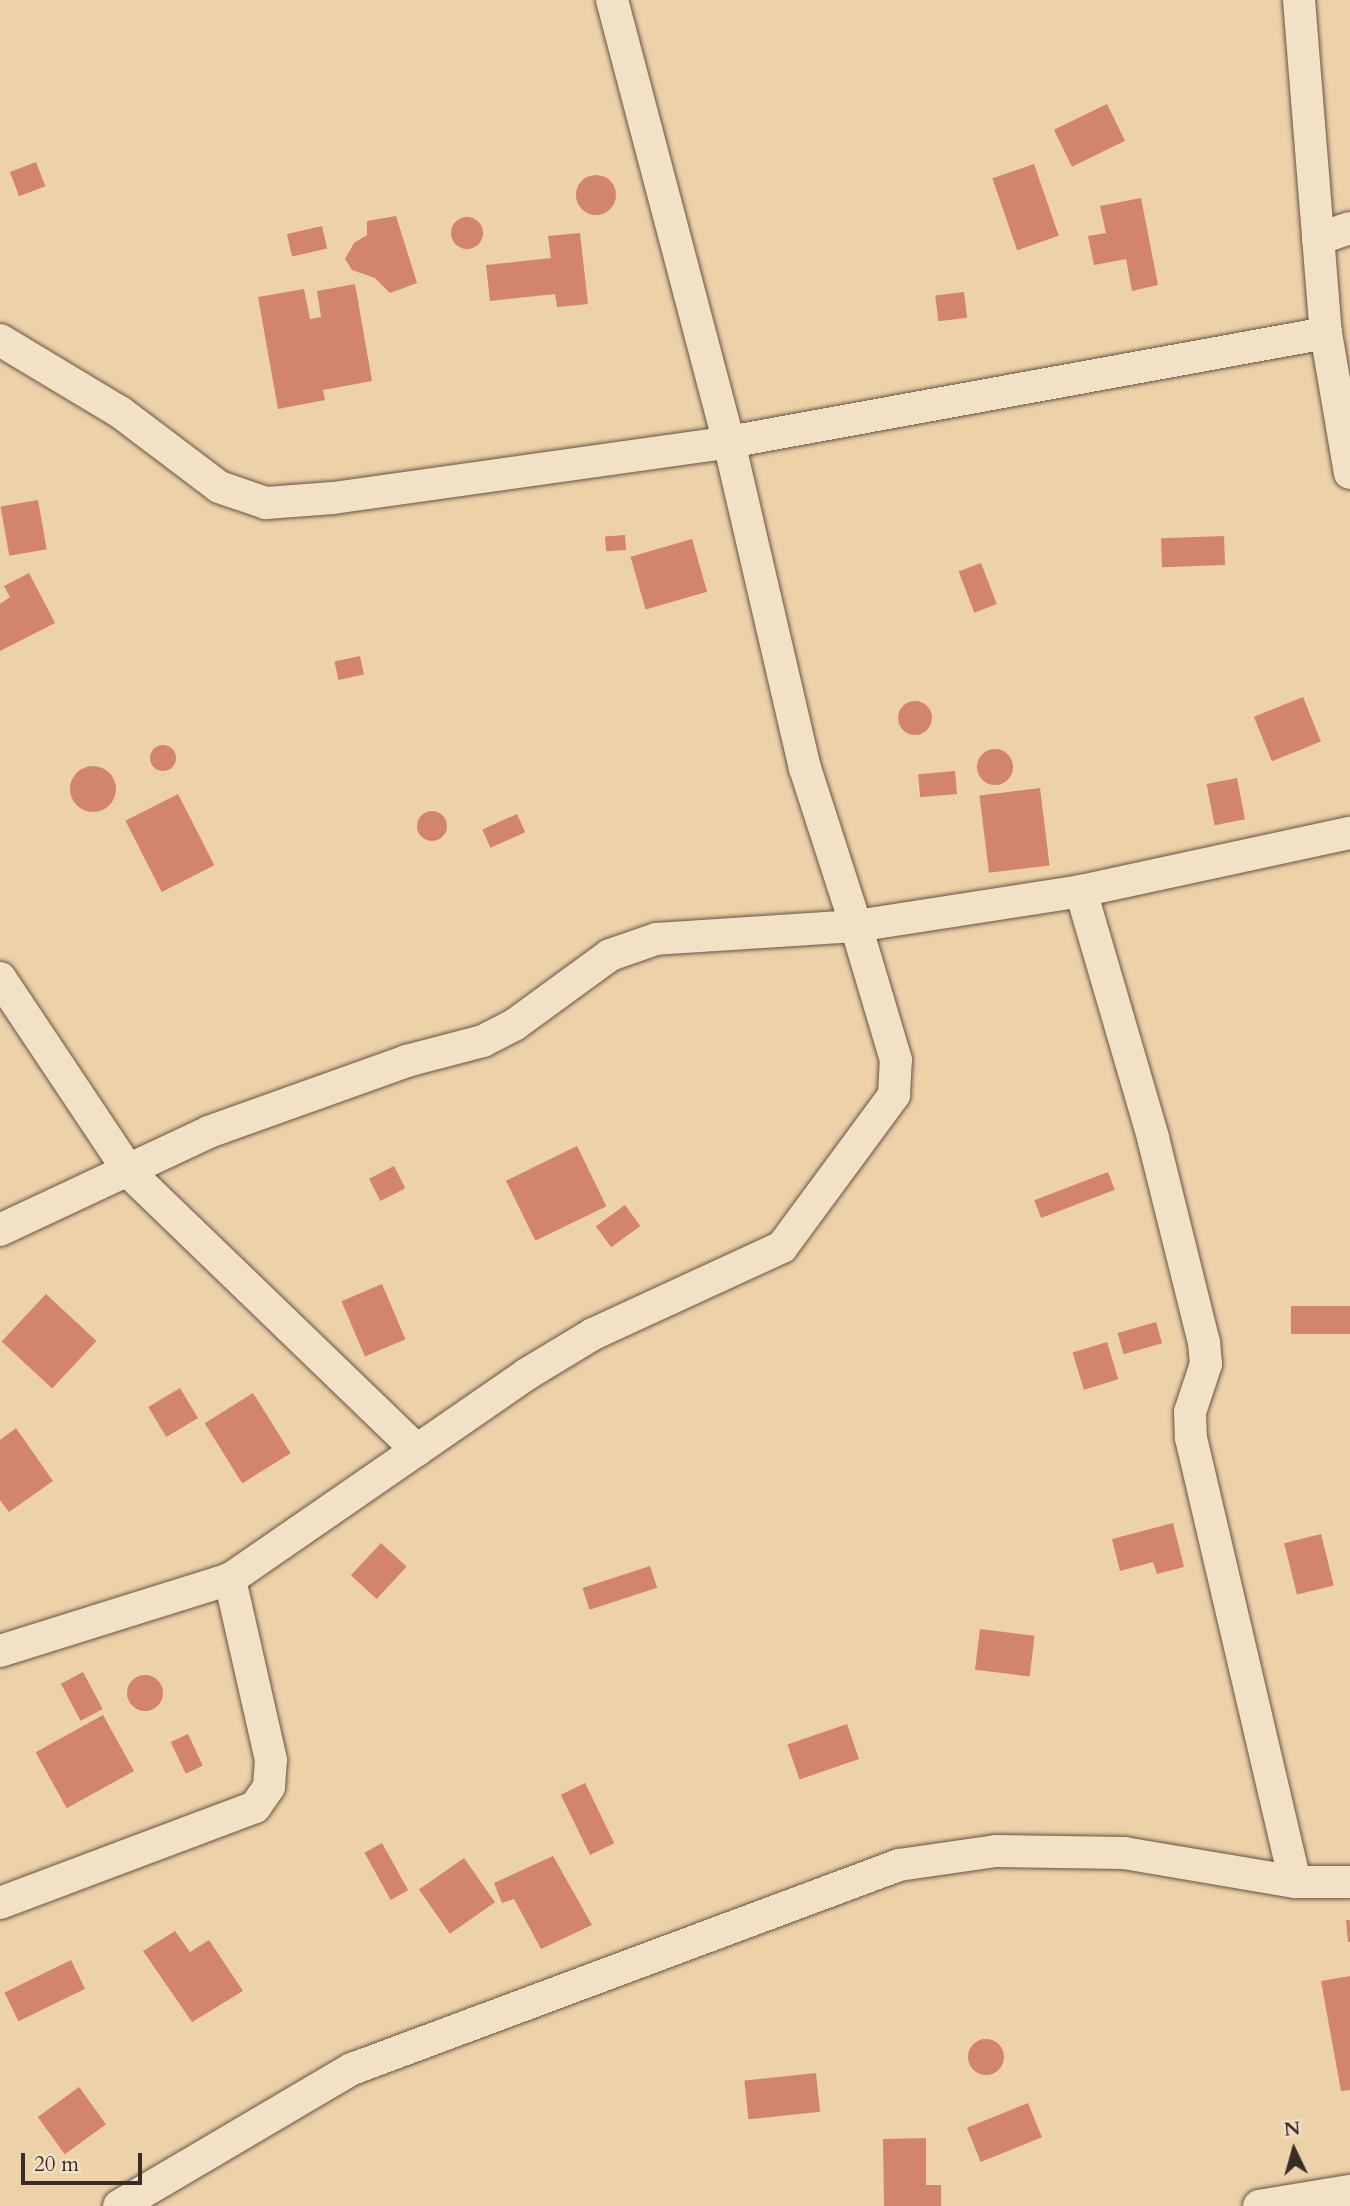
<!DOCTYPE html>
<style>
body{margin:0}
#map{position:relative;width:1350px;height:2206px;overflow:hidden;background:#edd1a8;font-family:Cardo,serif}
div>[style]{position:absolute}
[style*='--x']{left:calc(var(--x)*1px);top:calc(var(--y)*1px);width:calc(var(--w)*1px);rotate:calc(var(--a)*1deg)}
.building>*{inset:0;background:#d2856a;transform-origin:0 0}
.round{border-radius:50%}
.roads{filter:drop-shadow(0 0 2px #655546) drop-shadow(0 0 2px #655546)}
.street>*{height:32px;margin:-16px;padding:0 16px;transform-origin:16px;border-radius:16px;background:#f3e1c6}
span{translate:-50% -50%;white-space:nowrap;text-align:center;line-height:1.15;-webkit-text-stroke:5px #f3e1c6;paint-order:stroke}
.north{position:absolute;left:1259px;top:2115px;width:70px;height:70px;-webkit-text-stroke:5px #f3e1c6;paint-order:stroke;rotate:355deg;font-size:19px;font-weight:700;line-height:28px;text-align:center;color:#382c26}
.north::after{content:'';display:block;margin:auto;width:24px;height:32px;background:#382c26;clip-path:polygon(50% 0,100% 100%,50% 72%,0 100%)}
.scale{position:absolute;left:21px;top:2153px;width:121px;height:32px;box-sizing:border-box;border:4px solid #382c26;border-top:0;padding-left:9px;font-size:21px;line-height:24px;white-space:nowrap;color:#382c26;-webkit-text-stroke:5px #f3e1c6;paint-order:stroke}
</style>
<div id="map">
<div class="building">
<i style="left:1107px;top:104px;width:41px;height:59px;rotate:64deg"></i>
<i style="left:36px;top:162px;width:26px;height:28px;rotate:69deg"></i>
<i style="left:1034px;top:164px;width:76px;height:44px;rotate:71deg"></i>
<i class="round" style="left:576px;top:175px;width:40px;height:40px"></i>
<i style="clip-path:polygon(1141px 198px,1158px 285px,1132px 291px,1126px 259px,1094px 265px,1088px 236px,1106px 233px,1100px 206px)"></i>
<i style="clip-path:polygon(396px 216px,417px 283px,390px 293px,375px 278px,352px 270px,345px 259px,354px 243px,367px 235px,367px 221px)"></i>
<i class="round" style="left:451px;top:217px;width:32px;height:32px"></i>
<i style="left:322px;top:226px;width:23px;height:36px;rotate:77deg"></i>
<i style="clip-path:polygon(580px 233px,588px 304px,557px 307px,555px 294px,490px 301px,486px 265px,551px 258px,548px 236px)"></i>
<i style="clip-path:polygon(355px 284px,372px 381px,323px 390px,325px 400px,278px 409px,258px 297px,304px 289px,310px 319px,321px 317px,317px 291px)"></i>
<i style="left:964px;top:292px;width:26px;height:29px;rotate:83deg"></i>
<i style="left:38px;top:500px;width:50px;height:38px;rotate:80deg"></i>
<i style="left:625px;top:535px;width:15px;height:20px;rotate:86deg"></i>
<i style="left:1224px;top:536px;width:29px;height:63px;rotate:88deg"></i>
<i style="left:692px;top:539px;width:55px;height:64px;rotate:74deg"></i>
<i style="left:981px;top:563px;width:44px;height:24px;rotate:69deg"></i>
<i style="clip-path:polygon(29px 573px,55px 623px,0 651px,0 604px,10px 597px,4px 586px)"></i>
<i style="left:360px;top:656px;width:19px;height:26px;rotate:78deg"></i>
<i style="left:1303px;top:697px;width:48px;height:53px;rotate:68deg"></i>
<i class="round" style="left:898px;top:701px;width:34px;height:34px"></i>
<i class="round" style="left:150px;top:745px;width:26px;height:26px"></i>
<i class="round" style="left:977px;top:749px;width:36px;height:36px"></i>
<i class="round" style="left:70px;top:766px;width:46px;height:46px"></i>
<i style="left:955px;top:771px;width:23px;height:37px;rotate:85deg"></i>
<i style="left:1237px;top:778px;width:42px;height:31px;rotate:79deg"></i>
<i style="left:1040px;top:788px;width:78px;height:61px;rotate:83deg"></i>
<i style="left:178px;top:794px;width:80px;height:59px;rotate:63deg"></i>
<i class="round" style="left:417px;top:811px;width:30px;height:30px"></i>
<i style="left:517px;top:814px;width:20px;height:38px;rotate:66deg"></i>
<i style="left:577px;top:1146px;width:67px;height:79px;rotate:64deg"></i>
<i style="left:394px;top:1166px;width:25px;height:28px;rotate:63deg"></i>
<i style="left:1108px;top:1172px;width:19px;height:79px;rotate:69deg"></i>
<i style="left:625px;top:1205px;width:26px;height:36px;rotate:54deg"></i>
<i style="left:382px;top:1284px;width:60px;height:44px;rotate:67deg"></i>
<i style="left:46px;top:1294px;width:69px;height:65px;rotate:43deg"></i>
<i style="left:1350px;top:1306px;width:28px;height:59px;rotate:90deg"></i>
<i style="left:1156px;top:1322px;width:22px;height:40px;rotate:74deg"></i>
<i style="left:1107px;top:1342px;width:39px;height:36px;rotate:73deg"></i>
<i style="left:180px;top:1388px;width:35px;height:37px;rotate:59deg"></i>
<i style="left:253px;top:1393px;width:71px;height:57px;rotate:58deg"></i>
<i style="clip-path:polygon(16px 1428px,53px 1481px,9px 1512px,0 1500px,0 1440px)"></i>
<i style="clip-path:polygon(1173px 1523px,1184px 1567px,1157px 1574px,1153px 1562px,1120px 1571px,1112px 1539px)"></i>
<i style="left:1321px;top:1534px;width:53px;height:38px;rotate:76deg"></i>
<i style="left:381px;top:1543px;width:35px;height:44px;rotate:43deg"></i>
<i style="left:650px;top:1566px;width:23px;height:71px;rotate:72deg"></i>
<i style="left:980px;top:1629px;width:55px;height:41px;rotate:7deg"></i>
<i style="left:83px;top:1672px;width:42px;height:25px;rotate:62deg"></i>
<i class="round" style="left:127px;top:1675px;width:36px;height:36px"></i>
<i style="left:103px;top:1715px;width:64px;height:77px;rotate:61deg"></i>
<i style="left:847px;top:1724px;width:37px;height:63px;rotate:71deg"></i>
<i style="left:188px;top:1734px;width:35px;height:19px;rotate:65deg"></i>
<i style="left:585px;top:1783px;width:67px;height:27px;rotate:64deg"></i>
<i style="left:382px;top:1843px;width:54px;height:20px;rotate:61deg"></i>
<i style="clip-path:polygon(553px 1856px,592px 1925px,541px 1949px,514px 1899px,502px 1903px,494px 1883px)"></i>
<i style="left:464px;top:1858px;width:54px;height:55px;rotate:55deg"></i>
<i style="clip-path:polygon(1346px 1920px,1350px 1920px,1350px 1942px,1348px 1942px)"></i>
<i style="clip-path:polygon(175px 1931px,190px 1952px,209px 1940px,243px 1991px,192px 2022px,143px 1951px)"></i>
<i style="left:71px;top:1960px;width:32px;height:74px;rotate:64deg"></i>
<i style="clip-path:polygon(1350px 1976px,1350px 2090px,1341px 2091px,1321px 1981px)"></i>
<i class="round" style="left:968px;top:2039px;width:36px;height:36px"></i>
<i style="left:816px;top:2073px;width:39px;height:72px;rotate:84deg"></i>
<i style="left:79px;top:2087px;width:46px;height:51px;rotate:54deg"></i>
<i style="left:1028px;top:2103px;width:37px;height:66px;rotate:68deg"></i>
<i style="clip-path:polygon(926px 2138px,926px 2185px,941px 2185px,941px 2206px,884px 2206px,883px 2139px)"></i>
</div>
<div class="roads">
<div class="street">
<i style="--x:612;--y:0;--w:457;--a:75.2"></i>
<i style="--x:729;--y:442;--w:607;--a:-10.35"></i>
<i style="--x:1299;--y:0;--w:334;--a:85.4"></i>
<i style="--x:1326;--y:333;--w:142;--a:80.3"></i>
<i style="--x:1318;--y:239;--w:34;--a:-19"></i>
<i style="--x:0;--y:340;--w:140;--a:31"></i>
<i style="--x:120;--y:412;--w:124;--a:37.1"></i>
<i style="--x:219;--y:487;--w:50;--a:18.8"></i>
<i style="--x:266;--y:503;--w:67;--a:-4.3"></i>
<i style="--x:333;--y:498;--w:400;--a:-8"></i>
<i style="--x:729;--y:442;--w:335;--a:76.9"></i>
<i style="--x:805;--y:768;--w:166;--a:72.1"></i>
<i style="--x:856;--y:926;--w:200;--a:176.3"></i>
<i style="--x:656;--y:939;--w:49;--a:160.8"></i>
<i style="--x:610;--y:955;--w:119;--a:143.9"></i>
<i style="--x:514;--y:1025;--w:35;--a:153"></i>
<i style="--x:483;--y:1041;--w:79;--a:165.3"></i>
<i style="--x:407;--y:1061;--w:210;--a:160.3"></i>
<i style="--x:209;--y:1132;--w:231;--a:154.9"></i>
<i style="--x:1081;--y:891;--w:257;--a:73.7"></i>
<i style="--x:1153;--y:1138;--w:210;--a:76"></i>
<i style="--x:1204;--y:1342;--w:22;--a:85"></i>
<i style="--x:1206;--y:1364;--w:51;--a:108.4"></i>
<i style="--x:1190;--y:1412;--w:26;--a:88"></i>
<i style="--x:1191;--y:1438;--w:456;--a:76.8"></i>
<i style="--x:0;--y:978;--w:234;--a:56.3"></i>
<i style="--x:130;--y:1173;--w:399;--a:44"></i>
<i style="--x:0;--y:1651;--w:241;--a:-17.4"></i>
<i style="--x:230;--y:1579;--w:361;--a:-34.6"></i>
<i style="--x:527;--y:1374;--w:77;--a:-31.2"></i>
<i style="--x:593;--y:1334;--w:208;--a:-24.7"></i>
<i style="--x:782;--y:1247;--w:189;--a:-53.6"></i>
<i style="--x:894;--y:1095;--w:35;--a:-87"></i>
<i style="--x:896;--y:1060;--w:140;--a:-106.6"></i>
<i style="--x:856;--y:926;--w:228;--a:-8.8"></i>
<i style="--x:1081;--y:891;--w:275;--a:-12.2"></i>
<i style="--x:0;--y:1903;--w:272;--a:-20.6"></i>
<i style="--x:255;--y:1807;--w:24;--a:-55"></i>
<i style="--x:269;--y:1787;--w:27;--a:-86"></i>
<i style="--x:271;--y:1760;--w:186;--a:-102.8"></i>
<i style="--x:119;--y:2206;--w:270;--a:-30.5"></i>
<i style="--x:352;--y:2069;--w:584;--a:-20.45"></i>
<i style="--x:899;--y:1865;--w:98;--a:-8.2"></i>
<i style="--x:996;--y:1851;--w:128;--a:0.9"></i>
<i style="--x:1124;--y:1853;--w:173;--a:9.6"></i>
<i style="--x:1295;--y:1882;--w:55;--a:0"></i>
<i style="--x:1259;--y:2206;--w:92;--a:-9.4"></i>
</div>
</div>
<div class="north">N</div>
<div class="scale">20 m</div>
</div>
